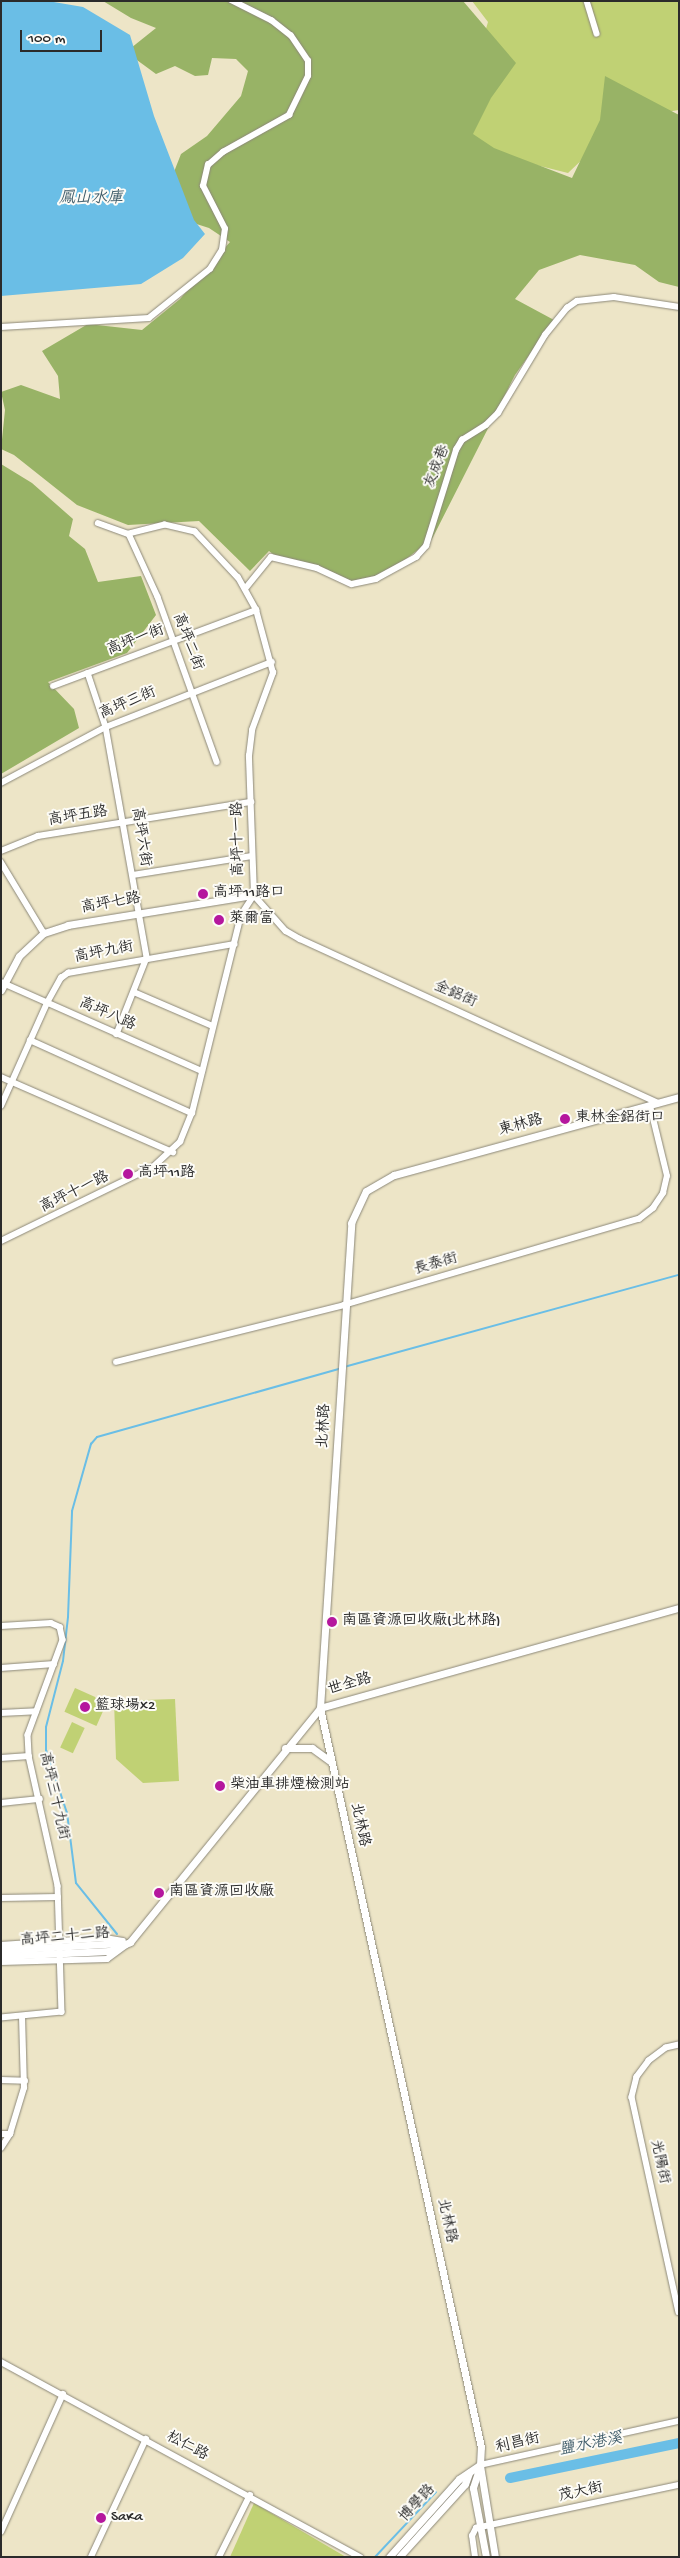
<!DOCTYPE html>
<meta charset="utf-8">
<style>
body{margin:0}
#map{position:relative;width:680px;height:2558px;overflow:hidden;background:#ede5c7;font-family:"Gochi Hand","LXGW WenKai TC",sans-serif}
div>[style]{position:absolute}
[style*='--x']{left:calc(var(--x)*1px);top:calc(var(--y)*1px);width:calc(var(--w)*1px);rotate:calc(var(--a)*1deg)}
.green>*{inset:0;background:#c0d174;transform-origin:0 0}
.forest>*{inset:0;background:#98b366}
.water>*{inset:0;background:#6abee6}
.stream>*{height:2px;margin:-1px;padding:0 1px;transform-origin:1px;border-radius:1px;background:#6abee6}
.river>*{height:10px;margin:-5px;padding:0 5px;transform-origin:5px;border-radius:5px;background:#6abee6}
.roads{filter:drop-shadow(0 0 1px #8c8879) drop-shadow(0 0 1px #8c8879)}
.minor>*{height:5.5px;margin:-2.75px;padding:0 2.75px;transform-origin:2.75px;border-radius:2.75px;background:#fff}
.tertiary>*{height:7px;margin:-3.5px;padding:0 3.5px;transform-origin:3.5px;border-radius:3.5px;background:#fff}
.dots>*{width:14px;height:14px;translate:-50% -50%;box-sizing:border-box;border:2px solid #fdfcf7;border-radius:50%}
span{translate:-50% -50%;white-space:nowrap;text-align:center;line-height:1.15;-webkit-text-stroke:4px #fdfcf7;paint-order:stroke}
.street-label{font-size:15px;color:#2b2b2b}
.poi-label{font-size:15px;color:#2b2b2b}
.left{translate:0 -50%;text-align:left}
.water-label{font-size:16px;color:#415e6c;font-style:italic}
.frame{position:absolute;inset:0;border:2px solid #2b2b2b;pointer-events:none}
.scale{position:absolute;left:20px;top:30px;width:82px;height:22px;box-sizing:border-box;border:2px solid #2b2b2b;border-top:0;padding-left:6px;font-size:15px;line-height:18px;white-space:nowrap;color:#2b2b2b;-webkit-text-stroke:4px #fdfcf7;paint-order:stroke}
</style>
<div id="map">
<div class="green">
<i style="clip-path:polygon(472px 1px,679px 1px,679px 110px,626px 118px,568px 173px,516px 160px,475px 158px,460px 117px,488px 22px)"></i>
<i style="left:75px;top:1688px;width:35px;height:26px;rotate:24deg"></i>
<i style="clip-path:polygon(175px 1699px,179px 1781px,143px 1783px,116px 1759px,114px 1701px)"></i>
<i style="left:72px;top:1722px;width:14px;height:28px;rotate:25deg"></i>
<i style="clip-path:polygon(254px 2503px,346px 2557px,230px 2557px)"></i>
</div>
<div class="forest">
<i style="clip-path:polygon(103px 1px,463px 1px,516px 63px,491px 98px,473px 134px,494px 148px,572px 178px,600px 120px,605px 76px,679px 115px,679px 287px,659px 282px,635px 265px,580px 255px,539px 270px,515px 299px,554px 320px,515px 375px,432px 539px,388px 573px,352px 581px,282px 561px,269px 551px,250px 571px,199px 521px,128px 525px,77px 505px,14px 455px,1px 449px,5px 410px,1px 392px,21px 385px,60px 399px,58px 376px,42px 351px,88px 324px,142px 330px,180px 299px,230px 242px,209px 228px,184px 220px,161px 205px,181px 154px,207px 136px,241px 96px,248px 71px,236px 59px,212px 58px,208px 75px,195px 76px,175px 66px,156px 74px,126px 52px,156px 28px,131px 18px)"></i>
<i style="clip-path:polygon(1px 464px,32px 483px,73px 519px,69px 536px,85px 549px,98px 582px,141px 576px,156px 615px,127px 653px,48px 682px,74px 709px,79px 728px,1px 774px)"></i>
</div>
<div class="water">
<i style="clip-path:polygon(1px 1px,48px 1px,83px 7px,130px 35px,154px 116px,194px 220px,205px 234px,183px 258px,141px 284px,1px 296px)"></i>
</div>
<div class="stream">
<i style="--x:344;--y:1367;--w:347;--a:-15.4"></i>
<i style="--x:117;--y:1934;--w:65;--a:-128.8"></i>
<i style="--x:76;--y:1883;--w:71;--a:-97.3"></i>
<i style="--x:67;--y:1813;--w:66;--a:-108.4"></i>
<i style="--x:46;--y:1750;--w:23;--a:-90"></i>
<i style="--x:46;--y:1727;--w:68;--a:-75.6"></i>
<i style="--x:63;--y:1661;--w:44;--a:-83.5"></i>
<i style="--x:68;--y:1617;--w:106;--a:-87.8"></i>
<i style="--x:72;--y:1511;--w:70;--a:-74.2"></i>
<i style="--x:91;--y:1444;--w:9;--a:-49"></i>
<i style="--x:97;--y:1437;--w:251;--a:-15.7"></i>
<i style="--x:375;--y:2557;--w:89;--a:-46.8"></i>
</div>
<div class="river">
<i style="--x:510;--y:2478;--w:173;--a:-11.7"></i>
</div>
<div class="roads">
<div class="minor">
<i style="--x:587;--y:1;--w:34;--a:73"></i>
<i style="--x:1;--y:327;--w:148;--a:-3.5"></i>
<i style="--x:149;--y:318;--w:78;--a:-38.8"></i>
<i style="--x:210;--y:269;--w:22;--a:-58"></i>
<i style="--x:222;--y:250;--w:21;--a:-82"></i>
<i style="--x:225;--y:229;--w:48;--a:-117.1"></i>
<i style="--x:203;--y:186;--w:22;--a:-77"></i>
<i style="--x:208;--y:165;--w:20;--a:-41"></i>
<i style="--x:223;--y:152;--w:76;--a:-29.3"></i>
<i style="--x:289;--y:115;--w:43;--a:-64"></i>
<i style="--x:308;--y:76;--w:15;--a:-90"></i>
<i style="--x:308;--y:61;--w:30;--a:-124"></i>
<i style="--x:291;--y:36;--w:24;--a:-142"></i>
<i style="--x:272;--y:21;--w:45;--a:-153.4"></i>
<i style="--x:98;--y:523;--w:33;--a:20"></i>
<i style="--x:129;--y:534;--w:69;--a:65.3"></i>
<i style="--x:158;--y:597;--w:175;--a:70.3"></i>
<i style="--x:245;--y:589;--w:41;--a:-50.9"></i>
<i style="--x:271;--y:557;--w:47;--a:13.4"></i>
<i style="--x:317;--y:568;--w:38;--a:25"></i>
<i style="--x:352;--y:584;--w:25;--a:-12"></i>
<i style="--x:376;--y:579;--w:46;--a:-28.8"></i>
<i style="--x:416;--y:557;--w:15;--a:-48"></i>
<i style="--x:426;--y:546;--w:101;--a:-72.6"></i>
<i style="--x:456;--y:450;--w:12;--a:-59"></i>
<i style="--x:462;--y:440;--w:28;--a:-32"></i>
<i style="--x:486;--y:425;--w:17;--a:-45"></i>
<i style="--x:498;--y:413;--w:91;--a:-58.9"></i>
<i style="--x:545;--y:335;--w:35;--a:-51"></i>
<i style="--x:567;--y:308;--w:12;--a:-35"></i>
<i style="--x:577;--y:301;--w:37;--a:-6"></i>
<i style="--x:614;--y:297;--w:66;--a:8.7"></i>
<i style="--x:88;--y:673;--w:57;--a:71.6"></i>
<i style="--x:106;--y:727;--w:235;--a:79.9"></i>
<i style="--x:147;--y:958;--w:82;--a:111.5"></i>
<i style="--x:53;--y:686;--w:217;--a:-20.5"></i>
<i style="--x:1;--y:783;--w:119;--a:-28.1"></i>
<i style="--x:106;--y:727;--w:178;--a:-21.4"></i>
<i style="--x:1;--y:851;--w:40;--a:-22"></i>
<i style="--x:38;--y:836;--w:216;--a:-9.1"></i>
<i style="--x:1;--y:862;--w:83;--a:58.8"></i>
<i style="--x:133;--y:875;--w:120;--a:-9.1"></i>
<i style="--x:254;--y:895;--w:48;--a:48.4"></i>
<i style="--x:286;--y:931;--w:16;--a:30"></i>
<i style="--x:300;--y:939;--w:394;--a:24.6"></i>
<i style="--x:1;--y:982;--w:220;--a:23.9"></i>
<i style="--x:134;--y:992;--w:86;--a:23.3"></i>
<i style="--x:30;--y:1040;--w:178;--a:24.3"></i>
<i style="--x:1;--y:1077;--w:188;--a:23.6"></i>
<i style="--x:1;--y:1106;--w:113;--a:-65.9"></i>
<i style="--x:47;--y:1003;--w:29;--a:-61"></i>
<i style="--x:61;--y:978;--w:9;--a:-36"></i>
<i style="--x:68;--y:973;--w:169;--a:-9.9"></i>
<i style="--x:1;--y:1241;--w:169;--a:-26"></i>
<i style="--x:153;--y:1167;--w:37;--a:-43"></i>
<i style="--x:180;--y:1142;--w:31;--a:-68"></i>
<i style="--x:192;--y:1113;--w:204;--a:-76.1"></i>
<i style="--x:241;--y:915;--w:24;--a:-57"></i>
<i style="--x:254;--y:895;--w:139;--a:-92.1"></i>
<i style="--x:249;--y:756;--w:26;--a:-83"></i>
<i style="--x:252;--y:730;--w:61;--a:-69.8"></i>
<i style="--x:273;--y:673;--w:65;--a:-105.1"></i>
<i style="--x:256;--y:610;--w:37;--a:-119"></i>
<i style="--x:238;--y:578;--w:63;--a:-133.1"></i>
<i style="--x:195;--y:532;--w:31;--a:-167"></i>
<i style="--x:165;--y:525;--w:37;--a:166"></i>
<i style="--x:116;--y:1362;--w:235;--a:-14"></i>
<i style="--x:344;--y:1305;--w:307;--a:-16.3"></i>
<i style="--x:639;--y:1219;--w:18;--a:-38"></i>
<i style="--x:653;--y:1208;--w:18;--a:-56"></i>
<i style="--x:663;--y:1193;--w:17;--a:-77"></i>
<i style="--x:667;--y:1176;--w:72;--a:-103.7"></i>
<i style="--x:1;--y:1626;--w:50;--a:-3.4"></i>
<i style="--x:51;--y:1623;--w:10;--a:24"></i>
<i style="--x:60;--y:1627;--w:13;--a:77"></i>
<i style="--x:63;--y:1640;--w:101;--a:110.2"></i>
<i style="--x:28;--y:1735;--w:21;--a:87"></i>
<i style="--x:29;--y:1756;--w:133;--a:77.4"></i>
<i style="--x:58;--y:1886;--w:126;--a:88.2"></i>
<i style="--x:62;--y:2012;--w:61;--a:174.4"></i>
<i style="--x:1;--y:1668;--w:53;--a:-4.3"></i>
<i style="--x:1;--y:1713;--w:35;--a:-3"></i>
<i style="--x:1;--y:1758;--w:28;--a:-4"></i>
<i style="--x:1;--y:1803;--w:39;--a:-6"></i>
<i style="--x:1;--y:1898;--w:57;--a:-1"></i>
<i style="--x:1;--y:1945;--w:104;--a:-3.9"></i>
<i style="--x:105;--y:1938;--w:18;--a:9"></i>
<i style="--x:1;--y:1962;--w:106;--a:-1.6"></i>
<i style="--x:107;--y:1959;--w:26;--a:-36"></i>
<i style="--x:679;--y:2045;--w:13;--a:167"></i>
<i style="--x:666;--y:2048;--w:21;--a:143"></i>
<i style="--x:649;--y:2061;--w:20;--a:127"></i>
<i style="--x:637;--y:2077;--w:21;--a:104"></i>
<i style="--x:632;--y:2097;--w:220;--a:77.7"></i>
<i style="--x:1;--y:2080;--w:24;--a:2"></i>
<i style="--x:1;--y:2134;--w:9;--a:0"></i>
<i style="--x:1;--y:2148;--w:17;--a:-57"></i>
<i style="--x:10;--y:2134;--w:48;--a:-73.1"></i>
<i style="--x:24;--y:2088;--w:71;--a:-91.6"></i>
<i style="--x:1;--y:2362;--w:409;--a:28.5"></i>
<i style="--x:480;--y:2465;--w:204;--a:-12.5"></i>
<i style="--x:1;--y:2532;--w:151;--a:-65.8"></i>
<i style="--x:91;--y:2557;--w:130;--a:-65"></i>
<i style="--x:219;--y:2557;--w:69;--a:-63.4"></i>
<i style="--x:475;--y:2557;--w:21;--a:-98"></i>
<i style="--x:472;--y:2536;--w:9;--a:-63"></i>
<i style="--x:476;--y:2528;--w:208;--a:-12"></i>
</div>
<div class="tertiary">
<i style="--x:1;--y:990;--w:38;--a:-62"></i>
<i style="--x:19;--y:956;--w:34;--a:-43"></i>
<i style="--x:44;--y:933;--w:25;--a:-18"></i>
<i style="--x:68;--y:925;--w:188;--a:-9.2"></i>
<i style="--x:285;--y:1748;--w:27;--a:0"></i>
<i style="--x:312;--y:1748;--w:22;--a:36"></i>
<i style="--x:1;--y:1950;--w:121;--a:-3.3"></i>
<i style="--x:1;--y:1956;--w:108;--a:-2.7"></i>
<i style="--x:109;--y:1951;--w:23;--a:-23"></i>
<i style="--x:130;--y:1942;--w:301;--a:-50.9"></i>
<i style="--x:320;--y:1708;--w:373;--a:-15.6"></i>
<i style="--x:480;--y:2466;--w:23;--a:108"></i>
<i style="--x:473;--y:2488;--w:70;--a:79.3"></i>
<i style="--x:389;--y:2557;--w:105;--a:-48.1"></i>
<i style="--x:459;--y:2479;--w:25;--a:-34"></i>
<i style="--x:399;--y:2557;--w:98;--a:-47.9"></i>
<i style="--x:465;--y:2484;--w:12;--a:-70"></i>
<i style="--x:495;--y:2557;--w:93;--a:-99.3"></i>
<i style="--x:480;--y:2465;--w:18;--a:-87"></i>
<i style="--x:481;--y:2447;--w:756;--a:-102.29"></i>
<i style="--x:320;--y:1708;--w:486;--a:-86.3"></i>
<i style="--x:351;--y:1223;--w:35;--a:-65"></i>
<i style="--x:366;--y:1191;--w:32;--a:-30"></i>
<i style="--x:394;--y:1175;--w:295;--a:-15.3"></i>
</div>
</div>
<div class="dots">
<i style="left:203px;top:894px;background:#b5179e"></i>
<i style="left:219px;top:920px;background:#b5179e"></i>
<i style="left:565px;top:1119px;background:#b5179e"></i>
<i style="left:128px;top:1174px;background:#b5179e"></i>
<i style="left:332px;top:1622px;background:#b5179e"></i>
<i style="left:85px;top:1707px;background:#b5179e"></i>
<i style="left:220px;top:1786px;background:#b5179e"></i>
<i style="left:159px;top:1893px;background:#b5179e"></i>
<i style="left:101px;top:2518px;background:#b5179e"></i>
</div>
<div class="street-label">
<span style="left:438px;top:467px;rotate:-69deg">友成巷</span>
<span style="left:136px;top:641px;rotate:-21deg">高坪一街</span>
<span style="left:187px;top:642px;rotate:69deg">高坪二街</span>
<span style="left:128px;top:704px;rotate:-23deg">高坪三街</span>
<span style="left:78px;top:817px;rotate:-9deg">高坪五路</span>
<span style="left:140px;top:837px;rotate:81deg">高坪六街</span>
<span style="left:239px;top:839px;rotate:-91deg">高坪十一路</span>
<span style="left:111px;top:904px;rotate:-10deg">高坪七路</span>
<span style="left:104px;top:953px;rotate:-11deg">高坪九街</span>
<span style="left:455px;top:995px;rotate:24deg">金鋁街</span>
<span style="left:107px;top:1015px;rotate:24deg">高坪八路</span>
<span style="left:521px;top:1126px;rotate:-15deg">東林路</span>
<span style="left:75px;top:1193px;rotate:-26deg">高坪十一路</span>
<span style="left:436px;top:1265px;rotate:-16deg">長泰街</span>
<span style="left:325px;top:1426px;rotate:-87deg">北林路</span>
<span style="left:350px;top:1685px;rotate:-16deg">世全路</span>
<span style="left:53px;top:1796px;rotate:77deg">高坪三十九街</span>
<span style="left:359px;top:1825px;rotate:78deg">北林路</span>
<span style="left:65px;top:1938px;rotate:-5deg">高坪二十二路</span>
<span style="left:659px;top:2162px;rotate:78deg">光陽街</span>
<span style="left:446px;top:2221px;rotate:78deg">北林路</span>
<span style="left:518px;top:2444px;rotate:-13deg">利昌街</span>
<span style="left:187px;top:2447px;rotate:28deg">松仁路</span>
<span style="left:581px;top:2493px;rotate:-12deg">茂大街</span>
<span style="left:418px;top:2504px;rotate:-48deg">博學路</span>
</div>
<div class="poi-label">
<span class="left" style="left:213px;top:894px">高坪11路口</span>
<span class="left" style="left:229px;top:920px">萊爾富</span>
<span class="left" style="left:575px;top:1119px">東林金鋁街口</span>
<span class="left" style="left:138px;top:1174px">高坪11路</span>
<span class="left" style="left:342px;top:1622px">南區資源回收廠(北林路)</span>
<span class="left" style="left:95px;top:1707px">籃球場x2</span>
<span class="left" style="left:230px;top:1786px">柴油車排煙檢測站</span>
<span class="left" style="left:169px;top:1893px">南區資源回收廠</span>
<span class="left" style="left:111px;top:2518px">SaKa</span>
</div>
<div class="water-label">
<span style="left:91px;top:200px">鳳山水庫</span>
<span style="left:591px;top:2446px;rotate:-11deg">鹽水港溪</span>
</div>
<div class="frame"></div>
<div class="scale">100 m</div>
</div>
